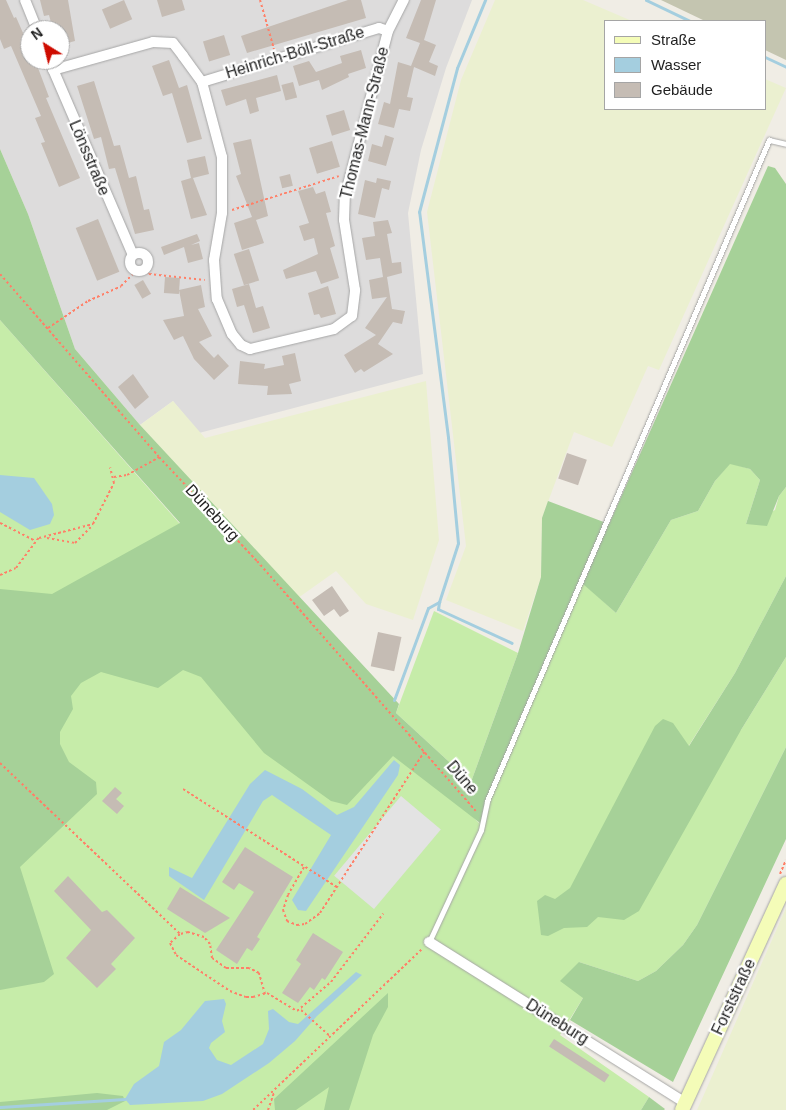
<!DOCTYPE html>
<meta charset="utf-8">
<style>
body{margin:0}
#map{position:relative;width:786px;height:1110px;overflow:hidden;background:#f0ede5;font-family:Arial,sans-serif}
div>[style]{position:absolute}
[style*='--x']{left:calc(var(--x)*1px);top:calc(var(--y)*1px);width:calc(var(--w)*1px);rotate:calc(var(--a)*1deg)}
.residential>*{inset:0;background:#dddcdc}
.construction>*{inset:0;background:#c4c5b0}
.farmland>*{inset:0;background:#ebf0d0}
.grass>*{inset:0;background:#c6eca9}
.forest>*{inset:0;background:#a6d198}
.parking>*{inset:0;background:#e3e3e3;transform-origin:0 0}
.water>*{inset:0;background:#a4cedf}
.stream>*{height:3px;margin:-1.5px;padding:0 1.5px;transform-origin:1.5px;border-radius:1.5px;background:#a4cedf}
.building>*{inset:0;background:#c5bcb4;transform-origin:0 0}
.path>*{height:2px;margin-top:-1px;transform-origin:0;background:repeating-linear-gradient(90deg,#ff8068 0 2.5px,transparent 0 5px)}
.roads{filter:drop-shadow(0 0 1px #a6a6a6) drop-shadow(0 0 1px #a6a6a6)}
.lane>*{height:5px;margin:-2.5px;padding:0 2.5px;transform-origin:2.5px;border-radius:2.5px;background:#fff}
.street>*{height:10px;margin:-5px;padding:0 5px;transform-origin:5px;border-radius:5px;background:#fff}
.street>.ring{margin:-5px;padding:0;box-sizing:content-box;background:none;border:10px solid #fff;border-radius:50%}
.secondary>*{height:14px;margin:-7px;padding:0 7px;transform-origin:7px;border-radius:7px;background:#f4fcb8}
span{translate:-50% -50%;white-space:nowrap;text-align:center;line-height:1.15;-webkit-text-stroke:4.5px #fff;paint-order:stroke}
.street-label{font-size:16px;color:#1f1f1f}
.legend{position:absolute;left:604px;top:20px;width:162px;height:90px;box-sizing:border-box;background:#fff;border:1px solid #a5a5a5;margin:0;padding:6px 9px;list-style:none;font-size:15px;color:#1f1f1f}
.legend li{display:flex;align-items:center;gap:10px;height:25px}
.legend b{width:25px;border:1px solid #a5a5a5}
.north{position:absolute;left:20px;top:20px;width:50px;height:50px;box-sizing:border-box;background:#fff;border:1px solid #a5a5a5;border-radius:50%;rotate:324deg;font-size:14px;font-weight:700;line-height:20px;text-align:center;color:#1f1f1f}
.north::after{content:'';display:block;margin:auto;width:18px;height:22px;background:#ce0c00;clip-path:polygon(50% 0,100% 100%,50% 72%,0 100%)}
</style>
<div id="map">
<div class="residential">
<i style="clip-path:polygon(evenodd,0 0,472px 0,446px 68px,421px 150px,408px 213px,423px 374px,199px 433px,173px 401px,140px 425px,75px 349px,28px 214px,0 149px,0 0,30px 30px,60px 30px,60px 60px,30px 60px,30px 30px)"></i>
</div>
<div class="construction">
<i style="clip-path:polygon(661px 0,786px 0,786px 60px,765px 50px,765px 21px,705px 21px)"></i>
</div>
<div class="farmland">
<i style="clip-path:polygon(495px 0,583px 0,632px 21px,605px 21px,605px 109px,765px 109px,765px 79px,786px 88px,659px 370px,648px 366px,612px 447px,574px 432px,542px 518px,541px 577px,523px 631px,446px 600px,466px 546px,427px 212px,461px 80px)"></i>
<i style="clip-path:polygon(426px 381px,439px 540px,413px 620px,366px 604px,336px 571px,298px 598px,140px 425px,173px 401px,205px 438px)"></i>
<i style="clip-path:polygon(786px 908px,786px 1110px,697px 1110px,702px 1099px)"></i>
</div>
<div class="grass">
<i style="clip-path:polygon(0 320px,180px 524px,479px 823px,583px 583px,616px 613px,671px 520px,698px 511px,715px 481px,730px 463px,750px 469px,760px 480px,746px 524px,775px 510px,779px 496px,786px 487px,786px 576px,735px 673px,688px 747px,741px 730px,786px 657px,786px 747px,697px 925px,683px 945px,656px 971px,638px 981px,579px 962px,583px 998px,560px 1035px,649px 1097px,641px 1110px,0 1110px)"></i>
<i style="clip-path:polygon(434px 611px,518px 653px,471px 782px,396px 713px)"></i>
</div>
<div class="forest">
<i style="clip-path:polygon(0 149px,28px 214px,75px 349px,140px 425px,399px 704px,396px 713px,471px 782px,518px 653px,541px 577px,542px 518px,548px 501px,609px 524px,768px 166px,775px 168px,786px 184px,786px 487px,779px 496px,767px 526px,746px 524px,760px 480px,750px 469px,730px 464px,715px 481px,698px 511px,671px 520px,616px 613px,583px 584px,480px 823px,393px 756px,347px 805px,331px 801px,264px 753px,201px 677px,183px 670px,158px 688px,101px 672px,81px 683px,71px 696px,73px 709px,60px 732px,60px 744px,69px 762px,96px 782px,97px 794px,20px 867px,54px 974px,44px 982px,0 990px,0 589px,52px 594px,180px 523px,0 320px)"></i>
<i style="clip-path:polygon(786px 576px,786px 657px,741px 730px,639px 911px,624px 920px,598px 917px,587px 927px,564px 928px,548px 936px,541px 935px,537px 901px,545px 895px,555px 899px,570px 888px,655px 726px,663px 719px,673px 723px,689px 746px,735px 673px)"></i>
<i style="clip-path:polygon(786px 747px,786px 839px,673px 1082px,570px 1020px,583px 998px,560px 981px,579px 962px,638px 981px,656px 971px,683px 945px,697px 925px)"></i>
<i style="clip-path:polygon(388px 993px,388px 1007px,373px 1035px,349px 1110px,324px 1110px,329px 1087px,296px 1110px,275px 1110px,274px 1099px)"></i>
<i style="clip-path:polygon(97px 1093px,123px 1096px,125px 1101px,107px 1110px,0 1110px,0 1102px)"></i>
<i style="clip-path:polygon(649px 1097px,665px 1109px,664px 1110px,641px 1110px)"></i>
</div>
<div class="parking">
<i style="left:401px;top:796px;width:52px;height:104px;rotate:40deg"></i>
</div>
<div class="water">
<i style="clip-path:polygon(0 475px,34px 478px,52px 504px,54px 515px,50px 524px,30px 530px,0 512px)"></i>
<i style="clip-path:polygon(394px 760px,400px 765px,398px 775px,306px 911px,298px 910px,292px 900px,331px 835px,272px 795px,263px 801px,204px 900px,169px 876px,169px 867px,192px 878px,250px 784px,265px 770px,302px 789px,337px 815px,354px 807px)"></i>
<i style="clip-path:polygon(356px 972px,362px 975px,317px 1016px,295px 1041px,269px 1063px,222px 1094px,203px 1101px,149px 1104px,130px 1105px,125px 1099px,134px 1084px,159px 1066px,164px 1042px,181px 1030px,205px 1001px,224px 999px,226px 1004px,222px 1021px,225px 1032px,211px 1043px,209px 1048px,217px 1060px,231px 1065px,263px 1044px,269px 1029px,268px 1011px,273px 1009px,289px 1022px,298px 1024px)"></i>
</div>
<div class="stream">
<i style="--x:646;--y:0;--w:49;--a:25.5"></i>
<i style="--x:765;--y:57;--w:23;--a:25"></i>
<i style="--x:439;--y:602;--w:7;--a:98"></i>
<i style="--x:438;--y:609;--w:81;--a:24.7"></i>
<i style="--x:394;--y:700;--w:98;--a:-69.7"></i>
<i style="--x:428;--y:608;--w:13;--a:-29"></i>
<i style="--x:439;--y:602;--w:62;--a:-72.1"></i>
<i style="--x:458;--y:543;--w:106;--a:-95.4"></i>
<i style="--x:448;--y:437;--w:227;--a:-97.3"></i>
<i style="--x:419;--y:212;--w:149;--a:-75.2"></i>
<i style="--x:457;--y:68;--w:74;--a:-67.6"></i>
<i style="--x:0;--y:1107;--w:125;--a:-3.7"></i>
</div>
<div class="building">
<i style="clip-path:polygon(0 0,6px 0,14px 18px,16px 17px,30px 49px,30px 60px,35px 60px,49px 97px,46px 98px,80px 178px,59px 187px,41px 143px,45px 142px,35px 118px,41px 116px,11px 46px,4px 49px,0 39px)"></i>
<i style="clip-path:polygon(40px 0,68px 0,75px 41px,60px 45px,60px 30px,53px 30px,49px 15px,44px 16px)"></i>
<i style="left:124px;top:0;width:21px;height:24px;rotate:67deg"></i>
<i style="clip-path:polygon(157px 0,182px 0,185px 10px,162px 17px)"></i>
<i style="clip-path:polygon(348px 0,361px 0,366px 18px,247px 53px,241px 36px)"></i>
<i style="clip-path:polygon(421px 0,436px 0,424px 40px,436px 45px,429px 62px,438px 66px,435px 76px,414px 67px,407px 97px,413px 98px,410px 111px,399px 109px,394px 128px,378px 124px,384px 102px,390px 104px,398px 62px,411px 66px,420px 43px,406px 38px)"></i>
<i style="left:224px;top:35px;width:21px;height:22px;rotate:73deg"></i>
<i style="clip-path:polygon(361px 50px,366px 68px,348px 74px,349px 77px,322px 90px,319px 80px,299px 86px,293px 66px,309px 61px,316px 72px,342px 63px,340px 56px)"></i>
<i style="clip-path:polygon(169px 60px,179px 88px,187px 85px,202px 139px,187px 143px,172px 93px,163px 96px,152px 66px)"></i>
<i style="clip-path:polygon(277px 75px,281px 91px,256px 98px,259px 111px,250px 114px,246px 99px,226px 106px,221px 90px)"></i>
<i style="clip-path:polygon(94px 81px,114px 146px,120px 145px,129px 178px,136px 176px,144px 210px,149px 209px,154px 230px,135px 234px,115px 168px,109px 169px,101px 137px,94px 139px,77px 86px)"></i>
<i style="left:293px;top:82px;width:16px;height:12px;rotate:75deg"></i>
<i style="left:344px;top:110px;width:21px;height:19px;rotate:73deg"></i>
<i style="clip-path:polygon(385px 135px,394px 138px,386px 166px,368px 161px,372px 144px,382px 147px)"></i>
<i style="clip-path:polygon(251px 139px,268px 216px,256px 220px,264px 243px,242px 250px,234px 223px,252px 217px,236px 176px,241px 174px,233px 143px)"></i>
<i style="left:332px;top:141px;width:27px;height:24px;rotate:73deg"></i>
<i style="clip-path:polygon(205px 156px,209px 174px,193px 178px,207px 215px,191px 219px,181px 181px,191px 178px,187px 160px)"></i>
<i style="left:290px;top:174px;width:12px;height:11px;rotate:76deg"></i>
<i style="clip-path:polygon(377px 178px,391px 181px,389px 190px,382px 188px,375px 218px,358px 214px,365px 180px,376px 183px)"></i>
<i style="clip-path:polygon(313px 187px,316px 194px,325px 191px,331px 212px,326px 213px,335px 246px,330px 248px,339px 278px,321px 284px,316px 271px,286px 279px,283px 270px,318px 254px,314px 238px,304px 241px,299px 226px,309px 223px,298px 191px)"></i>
<i style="left:98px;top:219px;width:57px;height:24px;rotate:68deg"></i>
<i style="clip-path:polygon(388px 220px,392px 233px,387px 234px,392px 263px,401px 262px,402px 273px,387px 277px,392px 309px,405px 311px,402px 324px,393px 322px,378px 344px,393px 354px,364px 372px,361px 369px,355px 373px,344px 355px,376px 335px,365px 328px,387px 297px,372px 299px,369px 280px,383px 277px,380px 258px,366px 260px,362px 238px,375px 236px,373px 222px)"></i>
<i style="clip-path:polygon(197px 234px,200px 241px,191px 245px,199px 243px,203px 259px,188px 263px,184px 247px,164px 255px,161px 247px)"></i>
<i style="left:249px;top:249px;width:33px;height:16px;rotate:72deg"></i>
<i style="left:165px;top:277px;width:15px;height:16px;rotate:4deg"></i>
<i style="left:143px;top:280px;width:16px;height:10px;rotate:60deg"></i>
<i style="clip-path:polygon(249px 284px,256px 308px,263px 306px,270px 328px,253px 333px,244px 305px,237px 307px,232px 289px)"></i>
<i style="clip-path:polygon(201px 285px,205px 307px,198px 309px,212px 336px,199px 342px,214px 358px,218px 354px,229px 366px,214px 380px,194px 359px,183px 336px,174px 340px,163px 320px,184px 316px,179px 290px)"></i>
<i style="clip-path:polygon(328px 286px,336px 314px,321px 318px,319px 314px,314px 315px,308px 293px)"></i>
<i style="clip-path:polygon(295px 353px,301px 381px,289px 384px,292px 394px,267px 395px,268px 386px,238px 384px,240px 361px,265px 364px,264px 369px,284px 365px,282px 356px)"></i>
<i style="clip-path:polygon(133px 374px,149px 397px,135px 409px,118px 387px)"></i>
<i style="left:567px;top:453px;width:21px;height:27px;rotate:19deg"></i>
<i style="clip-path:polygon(332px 586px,349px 611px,340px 617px,334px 609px,324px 616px,312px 600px)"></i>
<i style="left:378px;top:632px;width:24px;height:35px;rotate:12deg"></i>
<i style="clip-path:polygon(115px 787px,122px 793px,116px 799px,124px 806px,117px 814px,102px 801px)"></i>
<i style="clip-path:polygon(245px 847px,293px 877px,257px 937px,260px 939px,252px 951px,247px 948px,237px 964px,216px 950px,254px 892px,239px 883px,234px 890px,222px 882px)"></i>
<i style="clip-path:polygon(68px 876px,102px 912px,107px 910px,135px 938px,111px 964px,116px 969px,97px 988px,66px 958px,91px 930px,54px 891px)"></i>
<i style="clip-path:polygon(180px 887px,230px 918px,205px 933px,167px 909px)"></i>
<i style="clip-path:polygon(313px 933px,343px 952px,325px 980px,322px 978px,314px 990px,310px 987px,298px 1003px,282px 993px,301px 964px,296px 960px)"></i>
<i style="left:554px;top:1039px;width:66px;height:9px;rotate:33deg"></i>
</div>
<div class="path">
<i style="--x:260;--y:0;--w:51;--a:74.1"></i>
<i style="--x:232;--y:210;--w:112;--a:-17.6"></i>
<i style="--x:144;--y:270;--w:6;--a:39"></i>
<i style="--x:149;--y:274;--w:56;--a:6.1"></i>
<i style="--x:0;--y:274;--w:242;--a:49"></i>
<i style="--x:159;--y:457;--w:143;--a:46.7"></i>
<i style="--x:257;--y:561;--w:332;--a:48.8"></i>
<i style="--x:48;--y:328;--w:48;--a:-34"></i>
<i style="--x:88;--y:301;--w:36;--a:-24"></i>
<i style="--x:121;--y:286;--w:21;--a:-45"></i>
<i style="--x:114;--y:477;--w:13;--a:-9"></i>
<i style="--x:127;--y:475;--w:37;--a:-29"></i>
<i style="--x:0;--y:523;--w:39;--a:27"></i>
<i style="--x:47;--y:538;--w:28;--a:10"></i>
<i style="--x:75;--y:543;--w:25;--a:-45"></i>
<i style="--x:0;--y:575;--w:17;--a:-24"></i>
<i style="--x:16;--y:568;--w:38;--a:-53"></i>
<i style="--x:39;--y:538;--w:56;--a:-14.5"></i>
<i style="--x:93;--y:524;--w:46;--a:-62.9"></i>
<i style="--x:114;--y:483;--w:16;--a:-104"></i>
<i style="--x:0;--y:763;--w:248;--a:43.5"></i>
<i style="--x:183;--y:789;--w:183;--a:32.5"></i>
<i style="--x:304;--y:867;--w:32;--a:120"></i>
<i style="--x:288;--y:895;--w:16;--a:108"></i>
<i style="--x:283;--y:910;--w:12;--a:70"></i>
<i style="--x:287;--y:921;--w:11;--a:22"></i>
<i style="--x:297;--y:925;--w:8;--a:-7"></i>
<i style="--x:305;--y:924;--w:19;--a:-36"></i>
<i style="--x:320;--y:913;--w:192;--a:-57.1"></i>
<i style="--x:780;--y:874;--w:15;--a:-67"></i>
<i style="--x:265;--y:994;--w:22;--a:-106"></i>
<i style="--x:259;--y:973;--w:11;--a:-153"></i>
<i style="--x:249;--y:968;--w:23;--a:180"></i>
<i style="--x:226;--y:968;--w:17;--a:-144"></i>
<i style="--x:212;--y:958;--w:14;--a:-98"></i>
<i style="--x:210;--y:944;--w:9;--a:-131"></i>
<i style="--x:204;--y:937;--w:17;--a:-163"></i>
<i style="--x:188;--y:932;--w:8;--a:166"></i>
<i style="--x:180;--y:934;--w:13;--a:138"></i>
<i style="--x:170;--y:943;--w:13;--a:63"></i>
<i style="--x:176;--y:955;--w:65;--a:33.7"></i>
<i style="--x:230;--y:991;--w:17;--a:21"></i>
<i style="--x:246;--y:997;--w:7;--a:0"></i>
<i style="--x:253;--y:997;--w:15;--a:-16"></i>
<i style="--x:267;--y:993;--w:35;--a:31"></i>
<i style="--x:297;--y:1011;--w:45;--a:-40.5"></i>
<i style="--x:331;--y:982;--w:86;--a:-52.6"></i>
<i style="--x:301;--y:1010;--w:38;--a:42"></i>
<i style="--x:253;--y:1110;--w:233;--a:-43.6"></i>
<i style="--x:268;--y:1110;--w:18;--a:-71"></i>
</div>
<div class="roads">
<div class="lane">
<i style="--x:429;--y:942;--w:123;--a:-65.1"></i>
<i style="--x:481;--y:830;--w:30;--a:-78"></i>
<i style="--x:487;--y:801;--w:719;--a:-66.9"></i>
<i style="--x:769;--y:140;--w:17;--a:13"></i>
</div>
<div class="street">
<i style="--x:25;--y:0;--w:32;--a:68"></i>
<i style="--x:49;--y:60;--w:212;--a:66.7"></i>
<i style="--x:53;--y:70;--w:104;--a:-15.6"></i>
<i style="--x:153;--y:42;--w:20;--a:3"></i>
<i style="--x:173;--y:43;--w:16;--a:52"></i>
<i style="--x:183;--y:56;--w:32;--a:54"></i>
<i style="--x:202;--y:82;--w:78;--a:75.1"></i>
<i style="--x:222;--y:157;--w:56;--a:90"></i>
<i style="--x:222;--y:213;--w:48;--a:99.7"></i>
<i style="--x:214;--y:260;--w:39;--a:86"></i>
<i style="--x:217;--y:299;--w:38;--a:67"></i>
<i style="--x:232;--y:334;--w:14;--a:51"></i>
<i style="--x:241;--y:345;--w:10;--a:24"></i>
<i style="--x:250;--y:349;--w:86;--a:-13.4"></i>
<i style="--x:334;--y:329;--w:22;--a:-36"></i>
<i style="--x:352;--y:316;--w:26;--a:-83"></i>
<i style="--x:355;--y:290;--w:71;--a:-98.9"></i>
<i style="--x:344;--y:220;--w:24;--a:-88"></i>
<i style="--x:345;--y:196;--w:171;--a:-75.4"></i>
<i style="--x:388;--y:31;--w:35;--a:-63"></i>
<i style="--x:202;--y:82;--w:185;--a:-17"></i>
<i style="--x:379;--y:28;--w:9;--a:18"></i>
<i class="ring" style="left:130px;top:253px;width:8px;height:8px"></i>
<i style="--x:429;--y:942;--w:303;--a:32.1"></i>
</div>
<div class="secondary">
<i style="--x:682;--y:1110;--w:249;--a:-65.3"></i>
</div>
</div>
<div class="street-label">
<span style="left:295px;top:53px;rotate:-17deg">Heinrich-Böll-Straße</span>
<span style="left:365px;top:123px;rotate:-76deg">Thomas-Mann-Straße</span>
<span style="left:89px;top:158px;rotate:67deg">Lönsstraße</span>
<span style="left:212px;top:513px;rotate:47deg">Düneburg</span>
<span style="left:462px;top:778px;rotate:49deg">Düne</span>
<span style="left:734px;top:997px;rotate:-65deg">Forststraße</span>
<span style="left:557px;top:1022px;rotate:32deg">Düneburg</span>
</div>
<ul class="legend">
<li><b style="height:6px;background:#f4fcb8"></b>Straße</li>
<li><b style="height:14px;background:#a4cedf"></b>Wasser</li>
<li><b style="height:14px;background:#c5bcb4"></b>Gebäude</li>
</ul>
<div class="north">N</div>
</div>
